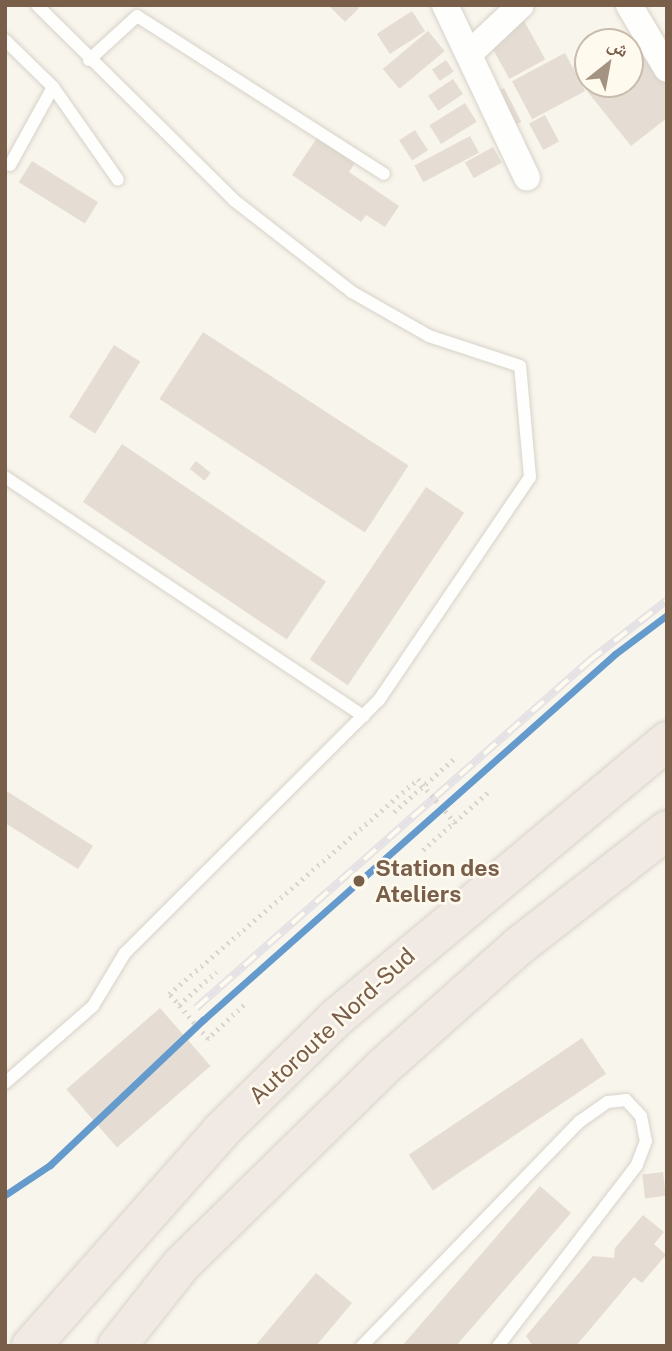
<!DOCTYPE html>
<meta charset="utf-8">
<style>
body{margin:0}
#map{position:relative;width:672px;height:1351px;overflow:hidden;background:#f8f5ec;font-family:"Public Sans","Noto Naskh Arabic",sans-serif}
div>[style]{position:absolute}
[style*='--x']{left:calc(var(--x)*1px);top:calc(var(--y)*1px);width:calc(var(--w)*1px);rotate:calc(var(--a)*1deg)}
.building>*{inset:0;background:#e5ddd3;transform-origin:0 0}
.path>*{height:4.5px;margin-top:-2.25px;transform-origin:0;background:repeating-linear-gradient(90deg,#dbd5cd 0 2px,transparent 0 7px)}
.roads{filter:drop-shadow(0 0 2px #d7d2ca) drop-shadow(0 0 2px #d7d2ca)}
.lane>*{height:12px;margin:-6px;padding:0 6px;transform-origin:6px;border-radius:6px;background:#fefefc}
.street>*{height:26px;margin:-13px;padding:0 13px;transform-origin:13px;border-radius:13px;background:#fefefc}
.highway>*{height:38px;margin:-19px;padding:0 19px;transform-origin:19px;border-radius:19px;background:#f1eae4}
.rail>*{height:8px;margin-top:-4px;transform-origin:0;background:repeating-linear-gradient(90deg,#fffaee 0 16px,#e5e2e5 0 32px);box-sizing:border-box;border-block:2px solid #e5e2e5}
.path-bridge>*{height:4.5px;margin-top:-2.25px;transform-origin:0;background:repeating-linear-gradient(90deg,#dbd5cd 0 2px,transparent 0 7px)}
.metro-1>*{height:7px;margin:-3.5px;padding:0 3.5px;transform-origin:3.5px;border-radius:3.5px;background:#659acd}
.dots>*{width:19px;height:19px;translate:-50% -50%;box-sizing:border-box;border:4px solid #fffaee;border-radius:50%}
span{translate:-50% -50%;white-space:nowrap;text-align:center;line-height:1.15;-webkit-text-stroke:5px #fffaee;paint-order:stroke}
.stop-label{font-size:23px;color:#795e49;font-weight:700}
.left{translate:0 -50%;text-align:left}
.street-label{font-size:23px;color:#795e49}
.frame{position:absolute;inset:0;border:7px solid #795e49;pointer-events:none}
.north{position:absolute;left:574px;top:28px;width:70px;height:70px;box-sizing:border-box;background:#fffaee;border:2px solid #c9bcac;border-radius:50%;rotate:31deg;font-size:19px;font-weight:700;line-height:28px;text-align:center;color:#795e49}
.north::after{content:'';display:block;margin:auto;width:24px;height:32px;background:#a59382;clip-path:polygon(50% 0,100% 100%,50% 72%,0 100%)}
</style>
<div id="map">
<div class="building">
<i style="clip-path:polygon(328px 5px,357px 5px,359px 8px,345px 22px)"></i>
<i style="left:412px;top:11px;width:24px;height:42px;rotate:57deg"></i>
<i style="left:523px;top:19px;width:46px;height:41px;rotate:61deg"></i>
<i style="left:428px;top:31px;width:26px;height:59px;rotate:50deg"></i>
<i style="clip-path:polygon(637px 48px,667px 84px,667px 118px,631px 146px,587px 91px,595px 84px,630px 84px,630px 53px)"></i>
<i style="left:565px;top:53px;width:43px;height:60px;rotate:62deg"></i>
<i style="clip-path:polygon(588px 54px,588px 75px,584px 79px,573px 68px)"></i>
<i style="left:446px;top:60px;width:14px;height:17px;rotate:56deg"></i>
<i style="left:453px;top:79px;width:18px;height:30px;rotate:56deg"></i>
<i style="left:504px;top:88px;width:38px;height:20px;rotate:63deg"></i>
<i style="left:465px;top:103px;width:22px;height:42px;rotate:58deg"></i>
<i style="left:545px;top:115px;width:30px;height:18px;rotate:62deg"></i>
<i style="left:415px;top:130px;width:24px;height:19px;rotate:57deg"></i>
<i style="left:470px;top:136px;width:19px;height:63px;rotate:62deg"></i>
<i style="clip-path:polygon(317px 138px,355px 163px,349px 172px,399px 206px,385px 227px,366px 215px,361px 222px,292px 175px)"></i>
<i style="left:493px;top:147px;width:18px;height:32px;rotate:61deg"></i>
<i style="left:32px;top:161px;width:78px;height:25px;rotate:32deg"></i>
<i style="left:203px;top:332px;width:245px;height:80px;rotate:33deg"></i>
<i style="left:114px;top:345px;width:31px;height:85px;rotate:32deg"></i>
<i style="left:122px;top:444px;width:246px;height:70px;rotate:34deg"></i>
<i style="left:196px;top:461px;width:19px;height:10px;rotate:39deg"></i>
<i style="left:426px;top:487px;width:46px;height:208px;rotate:34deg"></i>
<i style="clip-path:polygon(5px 790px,93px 846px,78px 869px,5px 823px)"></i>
<i style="left:160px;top:1008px;width:77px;height:124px;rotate:49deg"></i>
<i style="left:582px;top:1038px;width:43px;height:209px;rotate:56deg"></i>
<i style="left:663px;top:1172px;width:24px;height:21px;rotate:83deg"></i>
<i style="clip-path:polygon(540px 1186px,571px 1213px,456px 1346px,402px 1346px)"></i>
<i style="clip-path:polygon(643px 1215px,664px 1232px,654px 1244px,666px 1255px,642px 1283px,634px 1277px,576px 1346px,533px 1346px,526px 1336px,593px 1256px,614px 1258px,615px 1248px)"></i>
<i style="clip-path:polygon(316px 1273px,352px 1303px,316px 1346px,255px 1346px)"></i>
</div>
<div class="path">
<i style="--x:394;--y:812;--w:84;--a:-41.6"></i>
<i style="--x:423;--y:850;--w:87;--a:-41.7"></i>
<i style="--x:179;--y:1005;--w:50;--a:-41.7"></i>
<i style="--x:244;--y:1005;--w:50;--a:136.6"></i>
<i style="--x:208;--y:1039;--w:60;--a:-130.9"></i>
<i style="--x:169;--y:994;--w:329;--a:-40.8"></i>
</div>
<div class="roads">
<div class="lane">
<i style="--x:5;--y:40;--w:67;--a:44.4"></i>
<i style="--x:53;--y:87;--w:113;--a:55"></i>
<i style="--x:89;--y:60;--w:65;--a:-42.5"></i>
<i style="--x:137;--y:16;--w:293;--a:32.6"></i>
<i style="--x:10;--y:165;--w:89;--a:-61.1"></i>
<i style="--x:5;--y:477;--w:431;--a:33.7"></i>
<i style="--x:5;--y:1083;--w:117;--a:-41.2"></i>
<i style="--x:93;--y:1006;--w:62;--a:-58.9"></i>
<i style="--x:125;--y:953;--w:359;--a:-44.9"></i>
<i style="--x:379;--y:700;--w:269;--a:-55.9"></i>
<i style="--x:530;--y:477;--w:111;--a:-95.1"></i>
<i style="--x:520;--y:366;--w:96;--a:-161.8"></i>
<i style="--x:429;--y:336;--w:89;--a:-150.3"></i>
<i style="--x:352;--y:292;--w:150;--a:-142.1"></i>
<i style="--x:234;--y:200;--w:277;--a:-135.3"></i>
<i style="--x:362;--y:1346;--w:312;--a:-45.9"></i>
<i style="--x:579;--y:1122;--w:35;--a:-35"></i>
<i style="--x:608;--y:1102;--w:18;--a:-6"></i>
<i style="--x:626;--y:1100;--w:22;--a:47"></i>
<i style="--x:641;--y:1116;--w:25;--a:79"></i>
<i style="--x:646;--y:1141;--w:26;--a:111"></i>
<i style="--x:637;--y:1165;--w:228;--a:127.5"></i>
</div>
<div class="street">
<i style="--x:445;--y:5;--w:191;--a:64.6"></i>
<i style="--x:629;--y:5;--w:74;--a:59.3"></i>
<i style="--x:469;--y:54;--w:71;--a:-43.3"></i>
</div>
<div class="highway">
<i style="--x:31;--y:1346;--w:286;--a:-48.5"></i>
<i style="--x:220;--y:1132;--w:163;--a:-44.5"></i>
<i style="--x:336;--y:1018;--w:432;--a:-39.9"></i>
<i style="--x:117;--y:1346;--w:103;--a:-51.7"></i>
<i style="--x:181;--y:1265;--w:283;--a:-44.4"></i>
<i style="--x:383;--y:1067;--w:183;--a:-41.7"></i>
<i style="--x:520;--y:945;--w:187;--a:-38"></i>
</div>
</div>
<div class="rail">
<i style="--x:196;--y:1008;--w:524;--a:-41.44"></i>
<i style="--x:589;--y:661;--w:99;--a:-38"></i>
</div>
<div class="path-bridge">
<i style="--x:418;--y:779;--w:59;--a:49.8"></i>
</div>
<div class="metro-1">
<i style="--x:5;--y:1195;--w:54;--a:-33.7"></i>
<i style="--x:50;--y:1165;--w:211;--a:-43.5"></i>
<i style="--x:203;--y:1020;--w:551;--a:-41.62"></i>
<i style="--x:615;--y:654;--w:65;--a:-36.9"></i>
</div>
<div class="dots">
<i style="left:359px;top:881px;background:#795e49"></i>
</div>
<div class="stop-label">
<span class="left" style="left:375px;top:881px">Station des<br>Ateliers</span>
</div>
<div class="street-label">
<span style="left:332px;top:1026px;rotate:-43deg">Autoroute Nord-Sud</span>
</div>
<div class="frame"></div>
<div class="north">ش</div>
</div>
